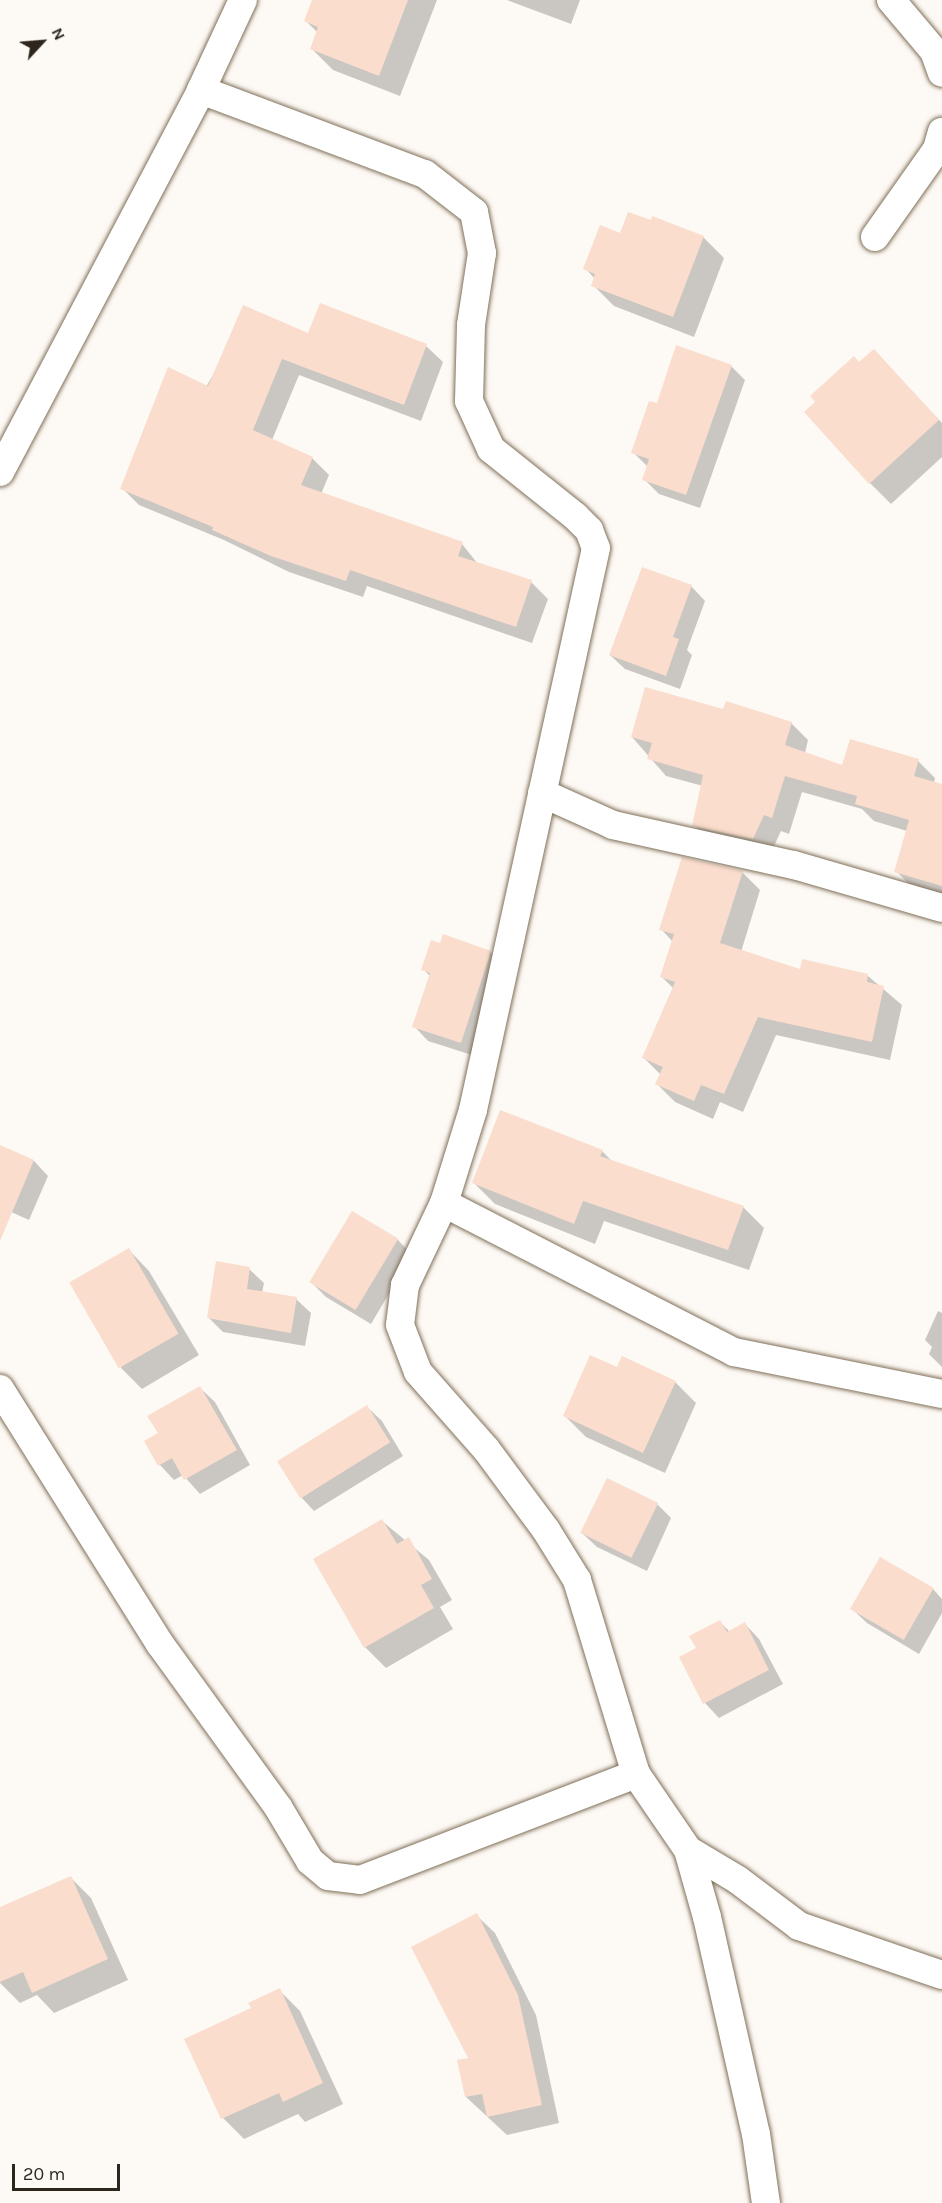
<!DOCTYPE html>
<style>
body{margin:0}
#map{position:relative;width:942px;height:2203px;overflow:hidden;background:#fdf9f4;font-family:Karla,sans-serif}
div>[style]{position:absolute}
[style*='--x']{left:calc(var(--x)*1px);top:calc(var(--y)*1px);width:calc(var(--w)*1px);rotate:calc(var(--a)*1deg)}
.shadow>*{inset:0;background:#0003}
.building>*{inset:0;background:#faddcd;transform-origin:0 0}
.roads{filter:drop-shadow(0 0 2px #807059) drop-shadow(0 0 2px #807059)}
.street>*{height:28px;margin:-14px;padding:0 14px;transform-origin:14px;border-radius:14px;background:#fff}
span{translate:-50% -50%;white-space:nowrap;text-align:center;line-height:1.15;-webkit-text-stroke:4.5px #fdf9f4;paint-order:stroke}
.north{position:absolute;left:12px;top:12px;width:60px;height:60px;-webkit-text-stroke:4px #fdf9f4;paint-order:stroke;rotate:64deg;font-size:16px;font-weight:700;line-height:24px;text-align:center;color:#2d261d}
.north::after{content:'';display:block;margin:auto;width:21px;height:27px;background:#2d261d;clip-path:polygon(50% 0,100% 100%,50% 72%,0 100%)}
.scale{position:absolute;left:12px;top:2164px;width:108px;height:27px;box-sizing:border-box;border:3px solid #2d261d;border-top:0;padding-left:8px;font-size:18px;line-height:21px;white-space:nowrap;color:#2d261d;-webkit-text-stroke:4px #fdf9f4;paint-order:stroke}
</style>
<div id="map">
<div class="shadow">
<i style="clip-path:polygon(314px 0,437px 0,400px 96px,333px 70px,312px 49px,318px 33px,306px 21px)"></i>
<i style="clip-path:polygon(507px 0,580px 0,571px 24px)"></i>
<i style="clip-path:polygon(620px 235px,703px 237px,724px 258px,694px 337px,614px 306px,593px 285px,595px 279px,585px 268px)"></i>
<i style="clip-path:polygon(309px 335px,426px 346px,443px 362px,421px 421px,299px 375px,272px 440px,312px 458px,329px 475px,321px 494px,462px 544px,478px 564px,531px 582px,548px 599px,532px 643px,367px 586px,363px 597px,289px 572px,224px 540px,139px 505px,122px 488px,206px 387px,221px 361px)"></i>
<i style="clip-path:polygon(874px 351px,942px 423px,942px 457px,891px 504px,870px 483px,859px 364px)"></i>
<i style="clip-path:polygon(731px 366px,745px 380px,700px 508px,659px 494px,644px 479px,648px 467px,633px 452px,657px 405px)"></i>
<i style="clip-path:polygon(691px 586px,705px 601px,687px 650px,692px 655px,680px 689px,625px 669px,610px 655px)"></i>
<i style="clip-path:polygon(724px 711px,791px 723px,808px 740px,805px 753px,843px 767px,918px 761px,935px 778px,934px 783px,942px 785px,942px 897px,913px 888px,896px 871px,907px 831px,874px 821px,862px 809px,802px 792px,789px 834px,781px 831px,770px 855px,711px 842px,694px 825px,703px 786px,666px 776px,632px 737px)"></i>
<i style="clip-path:polygon(742px 872px,760px 890px,741px 952px,801px 971px,868px 976px,902px 1005px,890px 1060px,776px 1035px,743px 1112px,720px 1102px,713px 1119px,675px 1102px,657px 1084px,661px 1075px,643px 1057px,673px 988px,662px 977px,673px 942px,661px 929px)"></i>
<i style="clip-path:polygon(490px 952px,505px 966px,475px 1056px,428px 1041px,414px 1026px,430px 976px,423px 969px)"></i>
<i style="clip-path:polygon(0 1147px,34px 1161px,48px 1176px,29px 1220px,0 1207px)"></i>
<i style="clip-path:polygon(602px 1151px,613px 1162px,743px 1207px,764px 1228px,749px 1270px,604px 1221px,595px 1244px,495px 1204px,474px 1183px)"></i>
<i style="clip-path:polygon(353px 1213px,398px 1240px,412px 1255px,371px 1324px,326px 1297px,312px 1283px)"></i>
<i style="clip-path:polygon(129px 1250px,149px 1271px,199px 1355px,142px 1389px,121px 1368px)"></i>
<i style="clip-path:polygon(249px 1269px,264px 1283px,262px 1293px,296px 1299px,311px 1313px,305px 1346px,223px 1332px,208px 1317px)"></i>
<i style="clip-path:polygon(938px 1311px,942px 1313px,942px 1367px,929px 1354px,932px 1347px,925px 1340px)"></i>
<i style="clip-path:polygon(675px 1382px,696px 1403px,665px 1473px,586px 1437px,565px 1416px)"></i>
<i style="clip-path:polygon(200px 1388px,215px 1402px,250px 1465px,200px 1494px,183px 1475px,174px 1480px,160px 1465px,146px 1442px,160px 1434px)"></i>
<i style="clip-path:polygon(367px 1407px,382px 1421px,403px 1456px,314px 1511px,300px 1496px)"></i>
<i style="clip-path:polygon(657px 1504px,671px 1518px,647px 1571px,597px 1547px,582px 1533px)"></i>
<i style="clip-path:polygon(382px 1521px,429px 1560px,452px 1600px,440px 1607px,453px 1629px,386px 1668px,365px 1647px)"></i>
<i style="clip-path:polygon(933px 1589px,942px 1599px,942px 1613px,919px 1654px,867px 1623px,852px 1609px)"></i>
<i style="clip-path:polygon(720px 1622px,730px 1632px,745px 1624px,759px 1639px,783px 1684px,719px 1718px,705px 1703px,698px 1648px)"></i>
<i style="clip-path:polygon(70px 1877px,91px 1898px,128px 1980px,54px 2013px,37px 1995px,20px 2003px,0 1983px,0 1908px)"></i>
<i style="clip-path:polygon(476px 1915px,495px 1933px,536px 2015px,559px 2123px,507px 2135px,466px 2097px)"></i>
<i style="clip-path:polygon(279px 1990px,300px 2011px,343px 2104px,305px 2122px,298px 2114px,244px 2139px,223px 2118px,186px 2039px,253px 2009px)"></i>
</div>
<div class="building">
<i style="clip-path:polygon(312px 0,408px 0,379px 76px,310px 49px,318px 27px,304px 21px)"></i>
<i style="clip-path:polygon(628px 212px,651px 220px,652px 216px,704px 236px,673px 317px,591px 286px,595px 274px,583px 269px,600px 225px,620px 233px)"></i>
<i style="clip-path:polygon(320px 303px,427px 344px,404px 405px,282px 359px,253px 430px,313px 457px,301px 485px,463px 542px,458px 556px,532px 580px,516px 627px,350px 570px,346px 581px,271px 556px,212px 530px,213px 527px,120px 489px,168px 367px,208px 386px,243px 305px,308px 333px)"></i>
<i style="clip-path:polygon(676px 345px,732px 365px,686px 495px,642px 480px,649px 459px,631px 453px,649px 401px,657px 403px)"></i>
<i style="clip-path:polygon(874px 349px,939px 420px,869px 484px,804px 412px,815px 402px,810px 396px,854px 356px,859px 362px)"></i>
<i style="clip-path:polygon(642px 567px,692px 585px,673px 637px,679px 639px,666px 676px,609px 655px)"></i>
<i style="clip-path:polygon(645px 687px,723px 709px,726px 701px,792px 722px,785px 745px,842px 765px,850px 739px,919px 759px,914px 776px,942px 784px,942px 886px,894px 872px,909px 820px,855px 804px,857px 796px,785px 776px,772px 818px,764px 815px,753px 839px,692px 826px,703px 775px,647px 759px,652px 743px,631px 737px)"></i>
<i style="clip-path:polygon(682px 857px,743px 871px,720px 943px,800px 969px,802px 959px,868px 974px,867px 982px,884px 986px,872px 1042px,758px 1017px,724px 1094px,701px 1085px,694px 1101px,655px 1084px,663px 1067px,642px 1058px,675px 982px,660px 977px,674px 934px,659px 930px)"></i>
<i style="clip-path:polygon(443px 934px,491px 951px,461px 1043px,412px 1027px,430px 973px,421px 970px,431px 940px,440px 943px)"></i>
<i style="clip-path:polygon(500px 1110px,603px 1150px,600px 1156px,744px 1206px,728px 1250px,583px 1201px,574px 1224px,472px 1183px)"></i>
<i style="clip-path:polygon(0 1145px,34px 1160px,0 1241px)"></i>
<i style="left:352px;top:1211px;width:54px;height:83px;rotate:31deg"></i>
<i style="left:129px;top:1248px;width:99px;height:69px;rotate:60deg"></i>
<i style="clip-path:polygon(216px 1261px,250px 1267px,247px 1289px,297px 1297px,291px 1333px,207px 1318px)"></i>
<i style="clip-path:polygon(590px 1355px,617px 1367px,622px 1356px,676px 1381px,643px 1453px,563px 1416px)"></i>
<i style="clip-path:polygon(200px 1386px,237px 1450px,184px 1480px,172px 1458px,158px 1466px,144px 1441px,158px 1433px,147px 1416px)"></i>
<i style="left:367px;top:1405px;width:44px;height:106px;rotate:58deg"></i>
<i style="left:607px;top:1478px;width:57px;height:61px;rotate:26deg"></i>
<i style="clip-path:polygon(382px 1519px,397px 1544px,409px 1537px,432px 1579px,421px 1585px,434px 1608px,364px 1648px,313px 1559px)"></i>
<i style="left:880px;top:1557px;width:62px;height:60px;rotate:30deg"></i>
<i style="clip-path:polygon(720px 1620px,727px 1632px,745px 1622px,769px 1670px,703px 1704px,679px 1657px,696px 1648px,689px 1636px)"></i>
<i style="clip-path:polygon(71px 1876px,108px 1959px,32px 1993px,23px 1972px,0 1982px,0 1907px)"></i>
<i style="clip-path:polygon(477px 1913px,518px 1995px,542px 2105px,487px 2117px,482px 2094px,465px 2097px,457px 2060px,468px 2058px,411px 1947px)"></i>
<i style="clip-path:polygon(280px 1988px,323px 2083px,283px 2102px,279px 2093px,221px 2119px,184px 2039px,251px 2008px,248px 2003px)"></i>
</div>
<div class="roads">
<div class="street">
<i style="--x:891;--y:0;--w:67;--a:49.9"></i>
<i style="--x:934;--y:51;--w:23;--a:70"></i>
<i style="--x:201;--y:90;--w:239;--a:20.6"></i>
<i style="--x:425;--y:174;--w:62;--a:37.8"></i>
<i style="--x:474;--y:212;--w:42;--a:79"></i>
<i style="--x:482;--y:253;--w:73;--a:98.7"></i>
<i style="--x:471;--y:325;--w:76;--a:91.5"></i>
<i style="--x:469;--y:401;--w:53;--a:65.4"></i>
<i style="--x:491;--y:449;--w:107;--a:38.6"></i>
<i style="--x:575;--y:516;--w:20;--a:45"></i>
<i style="--x:589;--y:530;--w:19;--a:69"></i>
<i style="--x:596;--y:548;--w:575;--a:102.35"></i>
<i style="--x:473;--y:1110;--w:97;--a:107.3"></i>
<i style="--x:444;--y:1203;--w:91;--a:115.4"></i>
<i style="--x:405;--y:1285;--w:40;--a:97.1"></i>
<i style="--x:400;--y:1325;--w:50;--a:69"></i>
<i style="--x:418;--y:1372;--w:103;--a:48.6"></i>
<i style="--x:486;--y:1449;--w:101;--a:53.5"></i>
<i style="--x:546;--y:1530;--w:59;--a:58.2"></i>
<i style="--x:577;--y:1580;--w:203;--a:73.1"></i>
<i style="--x:875;--y:237;--w:108;--a:-54.8"></i>
<i style="--x:937;--y:149;--w:18;--a:-74"></i>
<i style="--x:0;--y:472;--w:432;--a:-62.2"></i>
<i style="--x:201;--y:90;--w:99;--a:-65"></i>
<i style="--x:542;--y:793;--w:78;--a:24.3"></i>
<i style="--x:613;--y:825;--w:185;--a:12.5"></i>
<i style="--x:794;--y:865;--w:154;--a:16.2"></i>
<i style="--x:444;--y:1203;--w:326;--a:27.2"></i>
<i style="--x:734;--y:1352;--w:212;--a:11.4"></i>
<i style="--x:0;--y:1389;--w:301;--a:57.9"></i>
<i style="--x:160;--y:1644;--w:201;--a:54.1"></i>
<i style="--x:278;--y:1807;--w:63;--a:59.3"></i>
<i style="--x:310;--y:1861;--w:23;--a:40"></i>
<i style="--x:328;--y:1876;--w:32;--a:7"></i>
<i style="--x:360;--y:1880;--w:296;--a:-21"></i>
<i style="--x:636;--y:1774;--w:92;--a:55.6"></i>
<i style="--x:688;--y:1850;--w:58;--a:31"></i>
<i style="--x:738;--y:1880;--w:76;--a:37"></i>
<i style="--x:799;--y:1926;--w:151;--a:18.9"></i>
<i style="--x:688;--y:1850;--w:70;--a:74.2"></i>
<i style="--x:707;--y:1917;--w:222;--a:77.3"></i>
<i style="--x:756;--y:2134;--w:70;--a:81.8"></i>
</div>
</div>
<div class="north">N</div>
<div class="scale">20 m</div>
</div>
